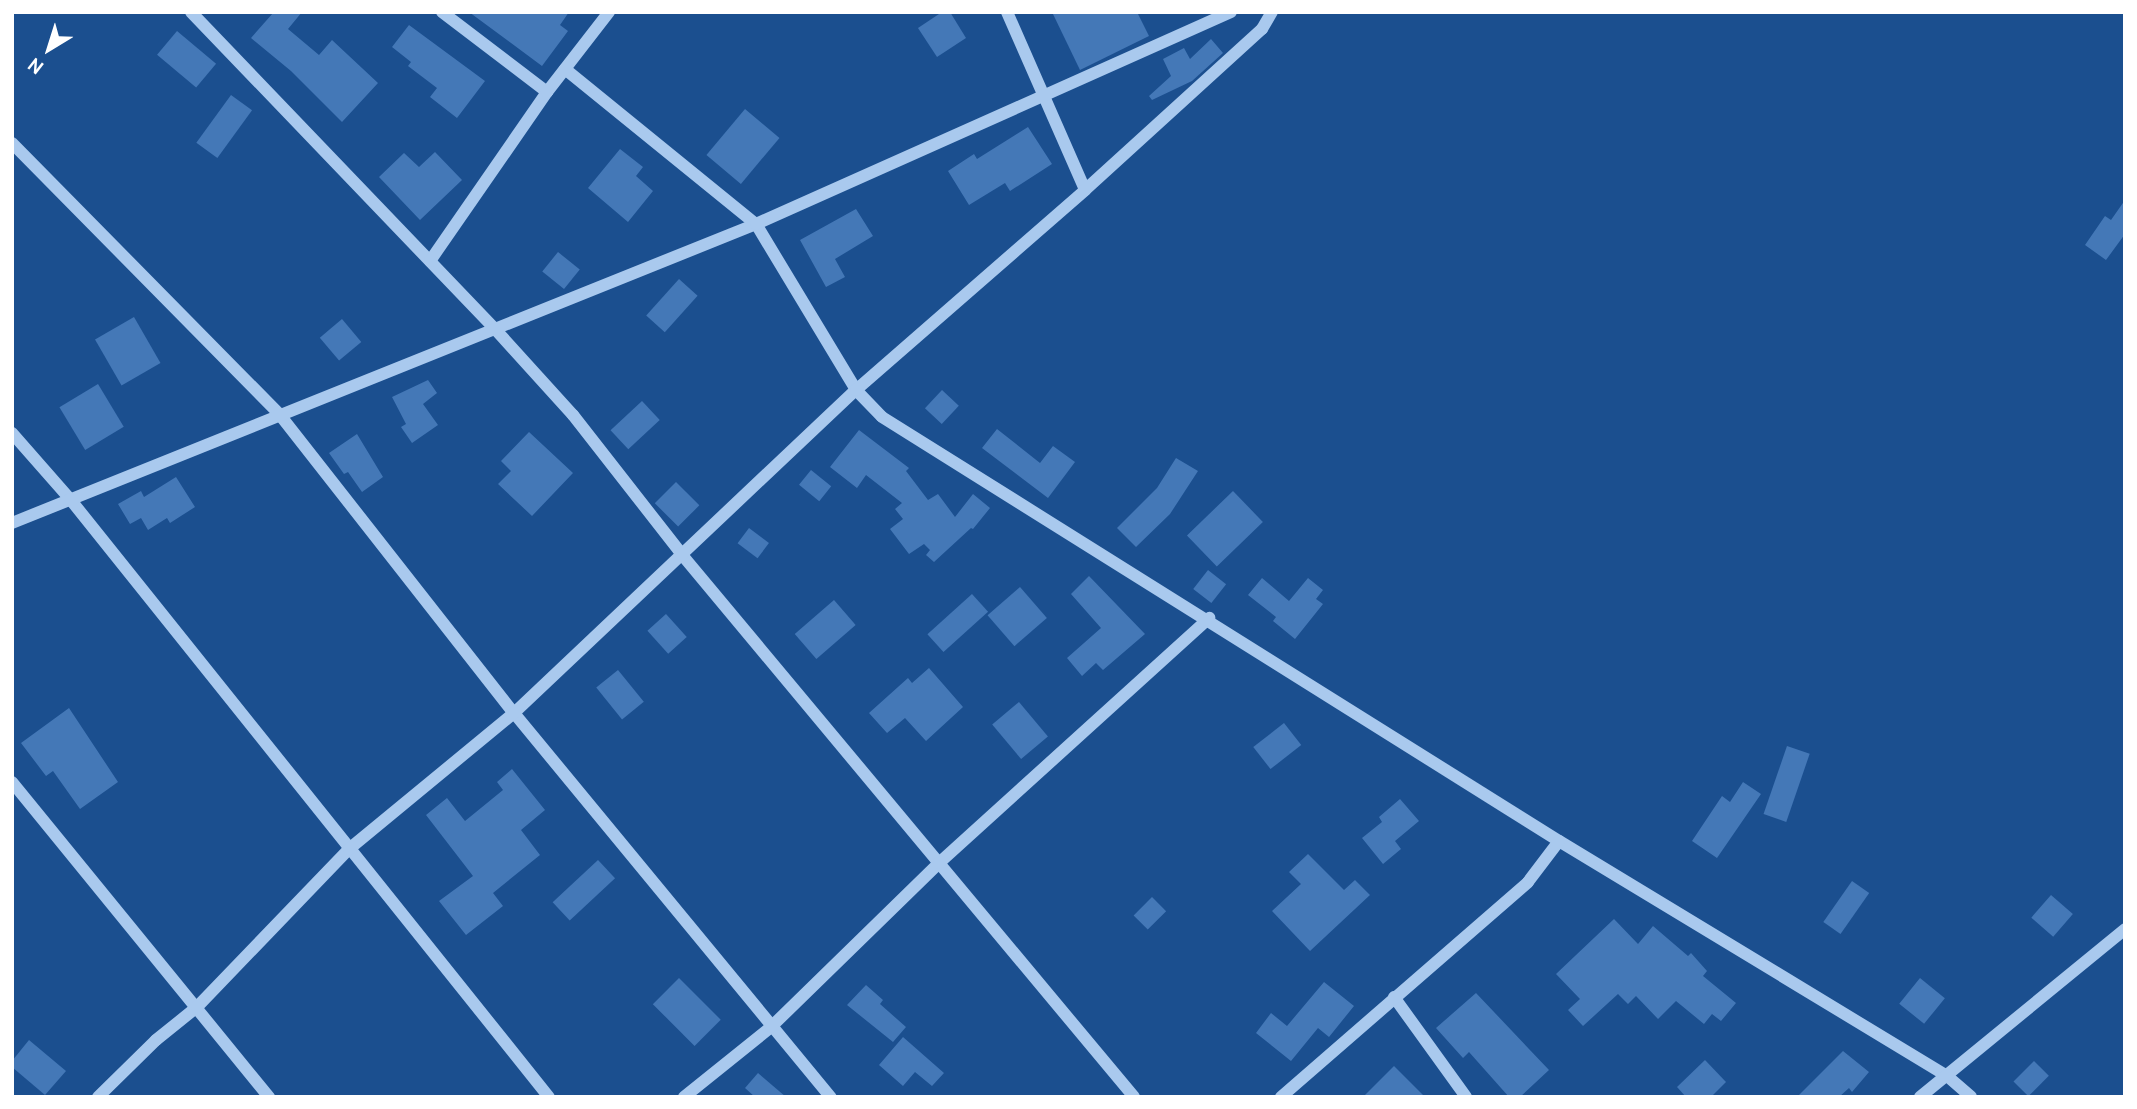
<!DOCTYPE html>
<style>
body{margin:0}
#map{position:relative;width:2137px;height:1109px;overflow:hidden;background:#1b4f8f;font-family:Cabin,sans-serif}
div>[style]{position:absolute}
[style*='--x']{left:calc(var(--x)*1px);top:calc(var(--y)*1px);width:calc(var(--w)*1px);rotate:calc(var(--a)*1deg)}
.building>*{inset:0;background:#4478b7;transform-origin:0 0}
.minor>*{height:12px;margin:-6px;padding:0 6px;transform-origin:6px;border-radius:6px;background:#a9c9ee}
span{translate:-50% -50%;white-space:nowrap;text-align:center;line-height:1.15;-webkit-text-stroke:6px #1b4f8f;paint-order:stroke}
.frame{position:absolute;inset:0;border:14px solid #fff;pointer-events:none}
.north{position:absolute;left:14px;top:14px;width:70px;height:70px;-webkit-text-stroke:5px #1b4f8f;paint-order:stroke;rotate:218deg;font-size:19px;font-weight:700;line-height:28px;text-align:center;color:#fff}
.north::after{content:'';display:block;margin:auto;width:24px;height:32px;background:#fff;clip-path:polygon(50% 0,100% 100%,50% 72%,0 100%)}
</style>
<div id="map">
<div class="building">
<i style="clip-path:polygon(302px 12px,288px 29px,319px 55px,332px 40px,378px 83px,342px 122px,291px 71px,251px 38px,273px 13px)"></i>
<i style="clip-path:polygon(469px 12px,569px 12px,560px 25px,568px 31px,542px 66px)"></i>
<i style="clip-path:polygon(942px 12px,950px 12px,966px 38px,937px 57px,918px 28px)"></i>
<i style="clip-path:polygon(1052px 12px,1137px 12px,1149px 36px,1080px 70px)"></i>
<i style="clip-path:polygon(409px 25px,485px 81px,457px 118px,430px 97px,437px 88px,408px 66px,411px 62px,392px 47px)"></i>
<i style="left:177px;top:31px;width:51px;height:31px;rotate:40deg"></i>
<i style="clip-path:polygon(1211px 39px,1223px 53px,1192px 81px,1152px 100px,1149px 96px,1171px 76px,1163px 59px,1184px 48px,1190px 59px)"></i>
<i style="left:231px;top:95px;width:26px;height:59px;rotate:36deg"></i>
<i style="left:745px;top:109px;width:45px;height:60px;rotate:40deg"></i>
<i style="clip-path:polygon(1028px 127px,1052px 164px,1010px 191px,1005px 183px,969px 205px,948px 171px,974px 154px,977px 159px)"></i>
<i style="clip-path:polygon(620px 149px,643px 167px,636px 176px,653px 191px,628px 222px,588px 188px)"></i>
<i style="clip-path:polygon(435px 152px,462px 180px,420px 220px,379px 177px,404px 153px,419px 167px)"></i>
<i style="clip-path:polygon(2125px 200px,2125px 234px,2106px 260px,2085px 245px,2105px 216px,2111px 220px)"></i>
<i style="clip-path:polygon(856px 209px,873px 236px,835px 259px,845px 277px,826px 287px,800px 240px)"></i>
<i style="left:558px;top:252px;width:28px;height:25px;rotate:39deg"></i>
<i style="left:679px;top:279px;width:25px;height:49px;rotate:42deg"></i>
<i style="left:134px;top:317px;width:53px;height:45px;rotate:60deg"></i>
<i style="left:342px;top:319px;width:30px;height:29px;rotate:50deg"></i>
<i style="clip-path:polygon(428px 380px,437px 393px,423px 404px,438px 425px,412px 443px,401px 427px,406px 424px,392px 397px)"></i>
<i style="left:98px;top:384px;width:50px;height:45px;rotate:59deg"></i>
<i style="left:942px;top:390px;width:23px;height:25px;rotate:43deg"></i>
<i style="left:642px;top:401px;width:26px;height:43px;rotate:47deg"></i>
<i style="clip-path:polygon(997px 429px,1040px 463px,1053px 446px,1075px 462px,1048px 498px,982px 448px)"></i>
<i style="clip-path:polygon(859px 430px,909px 468px,906px 471px,928px 500px,938px 494px,955px 517px,973px 494px,990px 508px,973px 529px,971px 528px,934px 562px,926px 555px,930px 550px,924px 544px,909px 554px,890px 529px,903px 519px,895px 509px,902px 503px,866px 475px,857px 488px,830px 467px)"></i>
<i style="clip-path:polygon(529px 432px,573px 473px,532px 516px,498px 484px,511px 471px,501px 461px)"></i>
<i style="clip-path:polygon(357px 434px,383px 477px,362px 492px,348px 472px,344px 474px,329px 453px)"></i>
<i style="clip-path:polygon(1176px 458px,1198px 471px,1170px 514px,1136px 547px,1117px 528px,1157px 488px)"></i>
<i style="left:811px;top:470px;width:26px;height:19px;rotate:39deg"></i>
<i style="clip-path:polygon(176px 477px,195px 507px,170px 523px,167px 518px,148px 530px,141px 518px,130px 524px,118px 504px,141px 491px,144px 497px)"></i>
<i style="left:676px;top:482px;width:33px;height:30px;rotate:45deg"></i>
<i style="left:1233px;top:491px;width:43px;height:64px;rotate:46deg"></i>
<i style="left:749px;top:528px;width:25px;height:19px;rotate:37deg"></i>
<i style="left:1208px;top:570px;width:23px;height:24px;rotate:38deg"></i>
<i style="clip-path:polygon(1089px 576px,1145px 634px,1103px 670px,1096px 663px,1082px 676px,1067px 658px,1101px 628px,1071px 594px)"></i>
<i style="clip-path:polygon(1262px 578px,1289px 601px,1308px 578px,1323px 590px,1316px 599px,1323px 604px,1295px 639px,1273px 621px,1276px 617px,1248px 595px)"></i>
<i style="left:1020px;top:587px;width:41px;height:43px;rotate:49deg"></i>
<i style="left:972px;top:594px;width:24px;height:60px;rotate:48deg"></i>
<i style="left:834px;top:600px;width:33px;height:52px;rotate:49deg"></i>
<i style="left:666px;top:614px;width:31px;height:25px;rotate:48deg"></i>
<i style="clip-path:polygon(929px 668px,963px 707px,926px 741px,905px 718px,887px 733px,869px 713px,908px 678px,912px 683px)"></i>
<i style="left:618px;top:670px;width:41px;height:28px;rotate:51deg"></i>
<i style="left:1019px;top:702px;width:45px;height:35px;rotate:50deg"></i>
<i style="clip-path:polygon(69px 708px,118px 782px,80px 809px,53px 771px,46px 776px,21px 743px)"></i>
<i style="left:1284px;top:723px;width:28px;height:39px;rotate:52deg"></i>
<i style="left:1787px;top:746px;width:24px;height:72px;rotate:19deg"></i>
<i style="clip-path:polygon(512px 769px,545px 810px,521px 830px,540px 855px,493px 893px,503px 906px,466px 935px,439px 901px,473px 876px,426px 815px,447px 798px,465px 821px,503px 790px,497px 782px)"></i>
<i style="clip-path:polygon(1743px 782px,1761px 794px,1717px 858px,1692px 841px,1722px 796px,1730px 802px)"></i>
<i style="clip-path:polygon(1400px 799px,1419px 821px,1395px 841px,1401px 849px,1383px 864px,1362px 838px,1382px 822px,1379px 817px)"></i>
<i style="clip-path:polygon(1308px 854px,1344px 890px,1355px 880px,1370px 895px,1310px 951px,1272px 911px,1301px 884px,1289px 872px)"></i>
<i style="left:598px;top:860px;width:25px;height:62px;rotate:47deg"></i>
<i style="left:1852px;top:881px;width:21px;height:50px;rotate:35deg"></i>
<i style="left:2051px;top:895px;width:29px;height:30px;rotate:41deg"></i>
<i style="left:1152px;top:897px;width:20px;height:26px;rotate:45deg"></i>
<i style="clip-path:polygon(1614px 919px,1638px 944px,1653px 926px,1688px 956px,1691px 953px,1707px 971px,1703px 976px,1736px 1003px,1721px 1021px,1712px 1014px,1704px 1024px,1676px 1001px,1658px 1019px,1636px 996px,1628px 1004px,1618px 994px,1583px 1026px,1568px 1010px,1580px 999px,1556px 974px)"></i>
<i style="left:679px;top:978px;width:59px;height:37px;rotate:45deg"></i>
<i style="left:1920px;top:978px;width:32px;height:33px;rotate:39deg"></i>
<i style="clip-path:polygon(1324px 982px,1354px 1006px,1329px 1037px,1318px 1028px,1291px 1061px,1256px 1033px,1271px 1013px,1287px 1026px)"></i>
<i style="clip-path:polygon(866px 985px,883px 1000px,880px 1004px,906px 1027px,893px 1042px,847px 1005px)"></i>
<i style="clip-path:polygon(1476px 993px,1549px 1070px,1520px 1097px,1509px 1097px,1469px 1052px,1463px 1058px,1436px 1028px)"></i>
<i style="clip-path:polygon(903px 1037px,944px 1073px,932px 1086px,915px 1072px,903px 1086px,879px 1065px)"></i>
<i style="clip-path:polygon(29px 1040px,66px 1071px,45px 1095px,12px 1067px,12px 1061px)"></i>
<i style="clip-path:polygon(1843px 1051px,1869px 1072px,1852px 1092px,1849px 1088px,1839px 1097px,1797px 1097px)"></i>
<i style="clip-path:polygon(1705px 1060px,1726px 1082px,1711px 1097px,1686px 1097px,1677px 1087px)"></i>
<i style="left:2034px;top:1061px;width:21px;height:29px;rotate:45deg"></i>
<i style="clip-path:polygon(1394px 1066px,1425px 1097px,1363px 1097px)"></i>
<i style="clip-path:polygon(758px 1073px,786px 1097px,755px 1097px,745px 1088px)"></i>
</div>
<div class="minor">
<i style="--x:191;--y:12;--w:439;--a:46.2"></i>
<i style="--x:495;--y:329;--w:116;--a:47.8"></i>
<i style="--x:573;--y:415;--w:179;--a:52"></i>
<i style="--x:683;--y:556;--w:704;--a:50.18"></i>
<i style="--x:442;--y:12;--w:132;--a:37.3"></i>
<i style="--x:1007;--y:12;--w:194;--a:66.3"></i>
<i style="--x:565;--y:69;--w:246;--a:39.1"></i>
<i style="--x:756;--y:224;--w:194;--a:58.9"></i>
<i style="--x:856;--y:390;--w:37;--a:46"></i>
<i style="--x:882;--y:417;--w:799;--a:32.06"></i>
<i style="--x:1559;--y:841;--w:452;--a:31.2"></i>
<i style="--x:1946;--y:1075;--w:33;--a:41"></i>
<i style="--x:12;--y:143;--w:382;--a:45.4"></i>
<i style="--x:280;--y:415;--w:379;--a:51.9"></i>
<i style="--x:514;--y:713;--w:498;--a:50.5"></i>
<i style="--x:430;--y:261;--w:206;--a:-55.3"></i>
<i style="--x:547;--y:92;--w:101;--a:-52.2"></i>
<i style="--x:12;--y:433;--w:88;--a:48.7"></i>
<i style="--x:70;--y:499;--w:766;--a:51.31"></i>
<i style="--x:12;--y:523;--w:802;--a:-21.89"></i>
<i style="--x:756;--y:224;--w:520;--a:-24.05"></i>
<i style="--x:12;--y:782;--w:407;--a:50.8"></i>
<i style="--x:1394;--y:997;--w:123;--a:54.2"></i>
<i style="--x:98;--y:1097;--w:81;--a:-44.5"></i>
<i style="--x:156;--y:1040;--w:53;--a:-38.8"></i>
<i style="--x:197;--y:1007;--w:219;--a:-46.1"></i>
<i style="--x:349;--y:849;--w:214;--a:-39.5"></i>
<i style="--x:514;--y:713;--w:470;--a:-43.4"></i>
<i style="--x:856;--y:390;--w:304;--a:-41.1"></i>
<i style="--x:1085;--y:190;--w:239;--a:-42.3"></i>
<i style="--x:1262;--y:29;--w:20;--a:-60"></i>
<i style="--x:684;--y:1097;--w:112;--a:-38.8"></i>
<i style="--x:771;--y:1027;--w:235;--a:-44.3"></i>
<i style="--x:939;--y:863;--w:365;--a:-42.2"></i>
<i style="--x:1281;--y:1097;--w:327;--a:-41"></i>
<i style="--x:1528;--y:882;--w:51;--a:-52.9"></i>
<i style="--x:1920;--y:1097;--w:265;--a:-39.3"></i>
</div>
<div class="frame"></div>
<div class="north">N</div>
</div>
